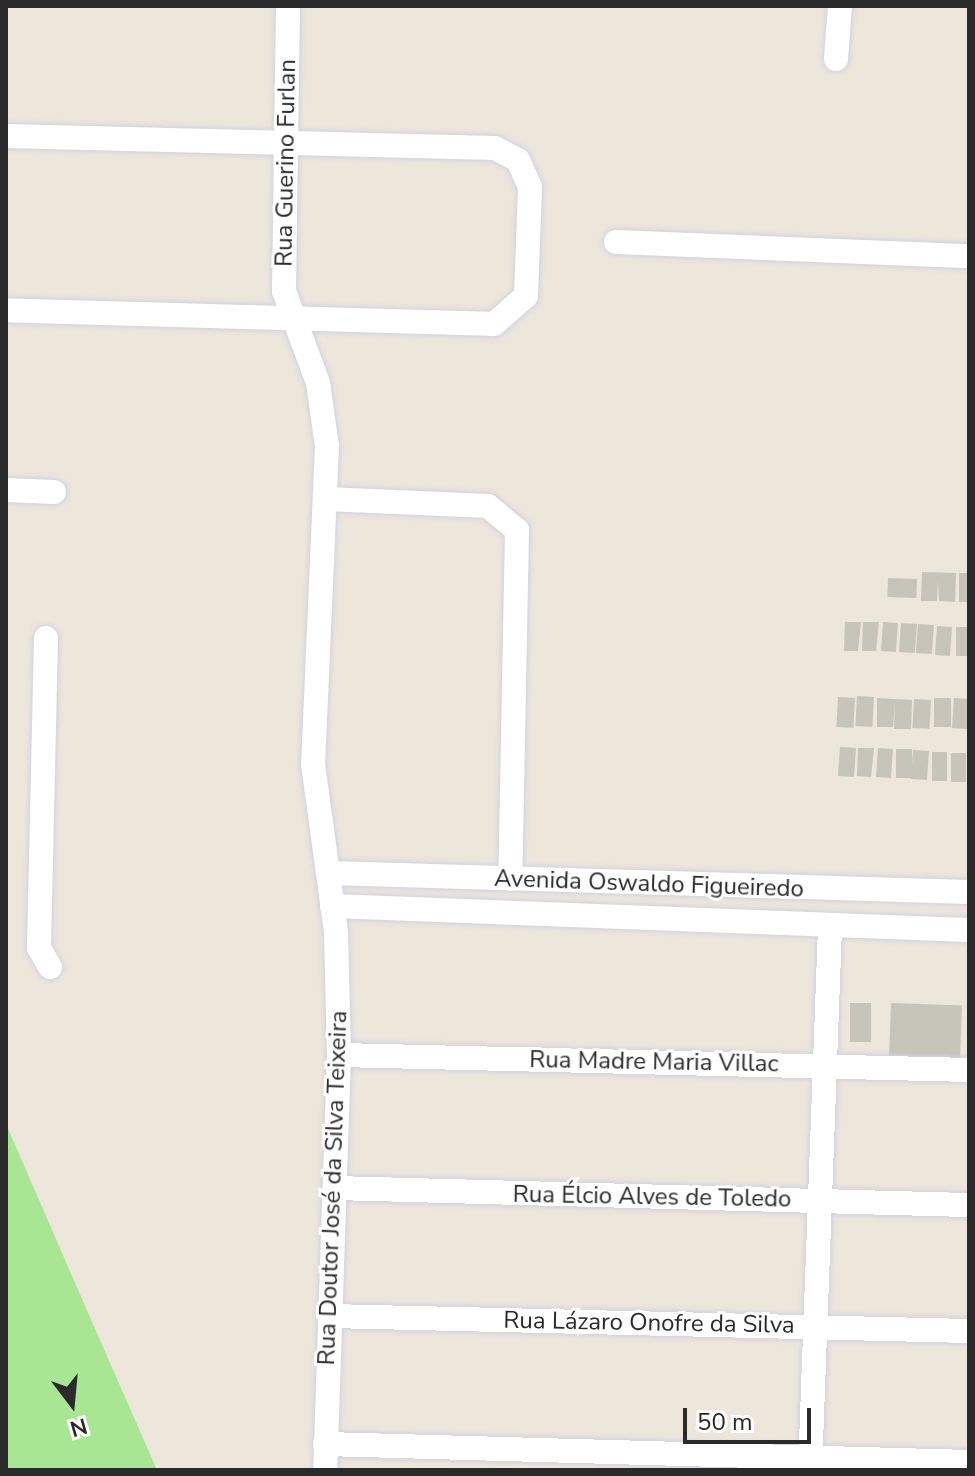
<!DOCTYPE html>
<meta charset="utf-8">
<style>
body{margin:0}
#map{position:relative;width:975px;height:1476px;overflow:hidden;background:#ece6db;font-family:"Nunito Sans",sans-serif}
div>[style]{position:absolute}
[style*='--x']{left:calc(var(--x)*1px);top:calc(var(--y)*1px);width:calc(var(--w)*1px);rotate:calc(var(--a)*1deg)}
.green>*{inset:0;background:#a9e694}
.building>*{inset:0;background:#c7c4b9;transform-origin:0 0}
.roads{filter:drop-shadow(0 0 2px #d0d2e3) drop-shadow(0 0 2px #d0d2e3)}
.minor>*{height:24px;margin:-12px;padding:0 12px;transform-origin:12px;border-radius:12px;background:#fff}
span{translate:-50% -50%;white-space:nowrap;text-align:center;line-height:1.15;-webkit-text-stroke:6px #fff;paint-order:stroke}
.street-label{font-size:24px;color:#2a2a2a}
.frame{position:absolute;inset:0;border:8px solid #2a2a2a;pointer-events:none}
.north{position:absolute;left:32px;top:1364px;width:80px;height:80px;-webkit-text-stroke:6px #fff;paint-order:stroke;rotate:164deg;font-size:22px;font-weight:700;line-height:32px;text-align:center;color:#2a2a2a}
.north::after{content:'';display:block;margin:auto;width:28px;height:36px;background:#2a2a2a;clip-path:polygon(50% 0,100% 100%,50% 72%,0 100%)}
.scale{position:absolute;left:683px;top:1408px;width:128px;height:36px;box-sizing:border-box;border:4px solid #2a2a2a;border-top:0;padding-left:10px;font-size:24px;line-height:28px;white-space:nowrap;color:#2a2a2a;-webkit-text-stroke:6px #fff;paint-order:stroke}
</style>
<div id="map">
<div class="green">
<i style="clip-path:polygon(6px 1124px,89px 1315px,157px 1470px,6px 1470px)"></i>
</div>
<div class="building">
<i style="clip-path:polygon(922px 572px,956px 573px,955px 602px,939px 601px,938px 580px,937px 601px,921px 601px)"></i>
<i style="left:959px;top:573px;width:10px;height:29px"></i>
<i style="left:888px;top:578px;width:29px;height:19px;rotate:2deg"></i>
<i style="clip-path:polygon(845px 622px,861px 622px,858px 651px,844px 651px)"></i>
<i style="clip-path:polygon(863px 622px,879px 622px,876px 651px,862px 651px)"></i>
<i style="left:883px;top:622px;width:15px;height:29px;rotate:4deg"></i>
<i style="left:901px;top:623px;width:16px;height:29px;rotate:4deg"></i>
<i style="left:918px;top:624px;width:16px;height:29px;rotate:4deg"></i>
<i style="left:937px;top:626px;width:15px;height:29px;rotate:4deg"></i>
<i style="left:956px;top:627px;width:13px;height:29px"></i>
<i style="left:857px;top:696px;width:17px;height:30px;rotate:3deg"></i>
<i style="left:838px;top:697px;width:17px;height:30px;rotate:3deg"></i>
<i style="clip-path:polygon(877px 698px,912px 700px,911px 729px,894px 729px,895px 703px,893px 727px,877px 727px)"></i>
<i style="left:934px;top:698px;width:17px;height:29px"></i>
<i style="left:954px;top:698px;width:15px;height:30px;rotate:4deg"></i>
<i style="left:914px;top:699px;width:17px;height:29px;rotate:3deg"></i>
<i style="left:840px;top:747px;width:16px;height:29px;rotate:4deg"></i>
<i style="clip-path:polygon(858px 748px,874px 748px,871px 777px,857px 776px)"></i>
<i style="left:878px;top:748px;width:15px;height:29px;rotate:4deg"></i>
<i style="left:896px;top:749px;width:16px;height:29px"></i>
<i style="left:913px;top:750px;width:16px;height:29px;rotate:4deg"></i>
<i style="left:932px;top:752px;width:15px;height:29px"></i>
<i style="left:951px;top:753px;width:15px;height:29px"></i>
<i style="left:871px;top:1003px;width:39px;height:21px;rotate:90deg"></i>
<i style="left:891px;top:1003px;width:71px;height:56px;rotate:2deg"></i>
</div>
<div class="roads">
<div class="minor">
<i style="--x:288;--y:6;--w:285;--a:90.8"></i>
<i style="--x:284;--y:291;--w:98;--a:69.7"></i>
<i style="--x:318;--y:383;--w:64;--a:81.9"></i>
<i style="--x:327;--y:446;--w:318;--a:92.5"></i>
<i style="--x:313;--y:764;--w:171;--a:82.2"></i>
<i style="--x:336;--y:933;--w:122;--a:88.6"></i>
<i style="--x:339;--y:1055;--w:415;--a:91.9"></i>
<i style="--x:836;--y:59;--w:53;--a:-85.7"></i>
<i style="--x:6;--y:136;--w:489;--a:1.4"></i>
<i style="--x:495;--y:148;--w:26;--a:28"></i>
<i style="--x:518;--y:160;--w:30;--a:66"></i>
<i style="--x:530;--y:187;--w:109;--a:92.1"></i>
<i style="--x:526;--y:296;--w:43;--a:138.8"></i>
<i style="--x:494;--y:324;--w:488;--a:-178.4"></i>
<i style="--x:616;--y:242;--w:353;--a:2.3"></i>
<i style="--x:6;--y:490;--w:48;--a:2.4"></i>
<i style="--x:325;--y:499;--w:163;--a:2.5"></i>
<i style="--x:488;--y:506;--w:38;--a:40"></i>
<i style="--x:517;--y:530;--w:349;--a:91.1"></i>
<i style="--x:46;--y:638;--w:310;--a:91.3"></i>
<i style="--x:39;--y:948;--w:22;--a:60"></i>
<i style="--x:330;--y:873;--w:639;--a:1.7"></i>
<i style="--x:332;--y:906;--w:637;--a:2.16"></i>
<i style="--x:339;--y:1055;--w:630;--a:1.36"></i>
<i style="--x:335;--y:1188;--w:634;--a:1.54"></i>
<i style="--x:329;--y:1316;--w:640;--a:1.34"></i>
<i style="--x:325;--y:1444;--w:644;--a:1.6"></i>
<i style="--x:810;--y:1470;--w:542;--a:-87.89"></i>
</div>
</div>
<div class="street-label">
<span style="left:286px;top:163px;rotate:-89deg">Rua Guerino Furlan</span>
<span style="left:649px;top:884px;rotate:2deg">Avenida Oswaldo Figueiredo</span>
<span style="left:654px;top:1062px;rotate:1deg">Rua Madre Maria Villac</span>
<span style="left:333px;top:1188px;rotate:-88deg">Rua Doutor José da Silva Teixeira</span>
<span style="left:652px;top:1197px;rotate:1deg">Rua Élcio Alves de Toledo</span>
<span style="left:649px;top:1323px;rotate:1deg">Rua Lázaro Onofre da Silva</span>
</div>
<div class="frame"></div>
<div class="north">N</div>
<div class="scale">50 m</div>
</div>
